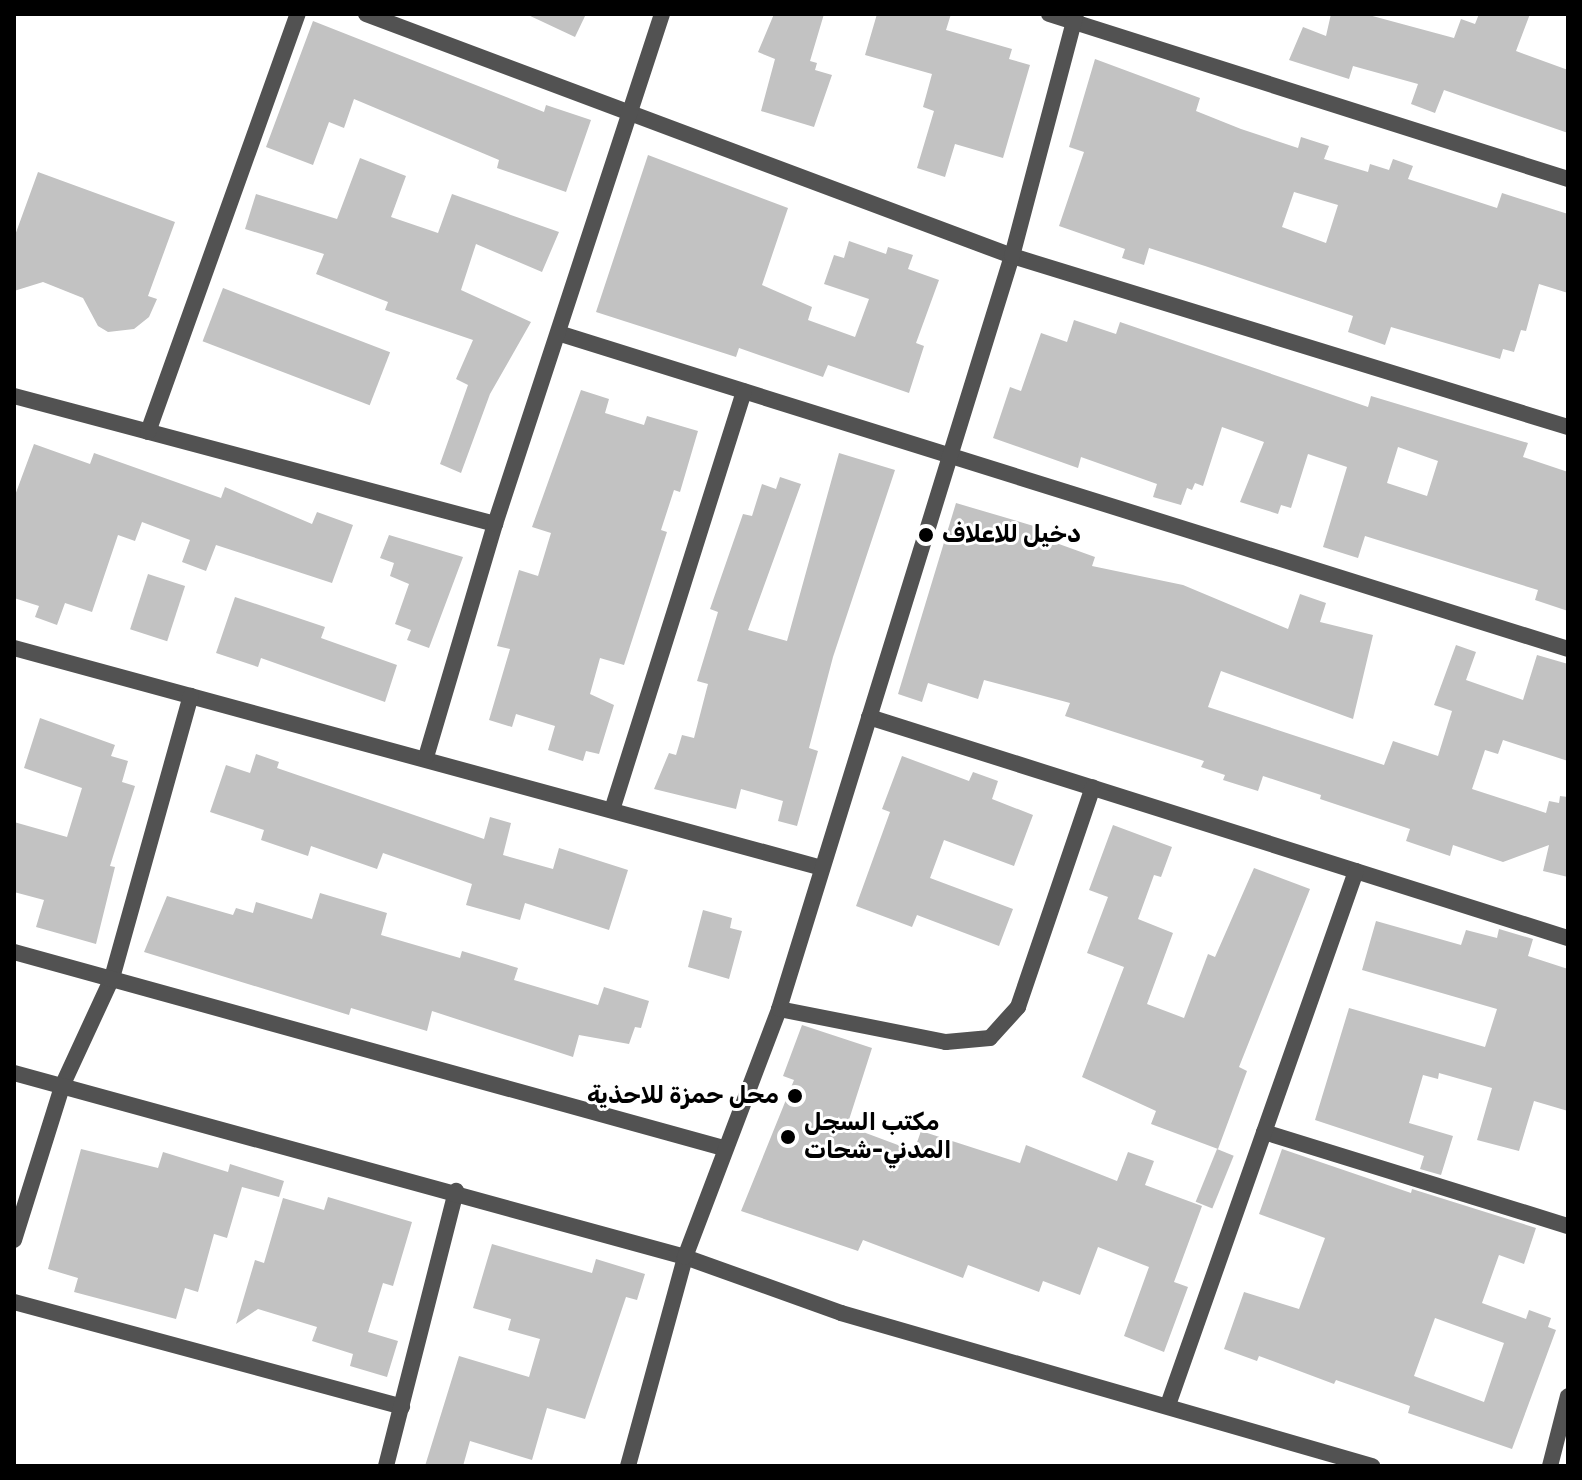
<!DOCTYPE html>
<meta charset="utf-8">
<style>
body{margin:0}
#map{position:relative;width:1582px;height:1480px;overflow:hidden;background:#fff;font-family:Rubik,Vazirmatn,sans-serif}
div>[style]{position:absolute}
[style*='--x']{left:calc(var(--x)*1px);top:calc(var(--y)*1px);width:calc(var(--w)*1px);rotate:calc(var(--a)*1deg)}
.building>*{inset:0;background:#c2c2c2;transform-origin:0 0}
.minor>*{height:16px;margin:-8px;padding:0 8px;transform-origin:8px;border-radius:8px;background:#525252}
.tertiary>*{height:16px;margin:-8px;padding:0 8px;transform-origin:8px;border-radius:8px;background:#525252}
.dots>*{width:22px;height:22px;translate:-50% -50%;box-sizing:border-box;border:4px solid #fff;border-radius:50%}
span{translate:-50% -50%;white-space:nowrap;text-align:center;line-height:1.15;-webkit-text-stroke:6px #fff;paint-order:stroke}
.poi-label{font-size:24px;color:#000;font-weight:700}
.left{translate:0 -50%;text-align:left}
.right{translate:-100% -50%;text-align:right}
.frame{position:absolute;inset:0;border:16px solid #000;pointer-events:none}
</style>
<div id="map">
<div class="building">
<i style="clip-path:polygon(526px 14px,586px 14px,575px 37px)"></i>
<i style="clip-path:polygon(774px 14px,824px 14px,810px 61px,817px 63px,815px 70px,832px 75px,814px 127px,761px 111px,775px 59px,758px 52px)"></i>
<i style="clip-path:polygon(877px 14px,951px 14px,946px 30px,1012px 49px,1009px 59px,1030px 65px,1003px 158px,955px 144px,945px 177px,917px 168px,934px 111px,923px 107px,932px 74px,865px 55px)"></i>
<i style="clip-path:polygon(1331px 14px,1365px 14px,1454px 38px,1461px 19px,1475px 24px,1479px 14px,1530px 14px,1516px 51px,1568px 70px,1568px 133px,1444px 90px,1435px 113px,1411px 104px,1418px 84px,1353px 66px,1349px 79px,1289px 60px,1303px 27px,1326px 36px)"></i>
<i style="clip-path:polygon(313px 21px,544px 112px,546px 105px,591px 120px,566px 192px,497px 168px,499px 160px,354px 99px,344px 128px,329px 122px,313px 165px,266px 147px)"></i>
<i style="clip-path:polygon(evenodd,1095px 59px,1200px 98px,1196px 111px,1241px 129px,1298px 148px,1301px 137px,1329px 146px,1324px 159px,1368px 172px,1370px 164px,1389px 170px,1393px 159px,1413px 166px,1408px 179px,1497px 208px,1502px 193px,1568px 214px,1568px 293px,1539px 284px,1526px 331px,1521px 330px,1514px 352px,1503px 349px,1500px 359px,1391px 327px,1385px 345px,1348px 332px,1353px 316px,1205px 266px,1149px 248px,1144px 265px,1122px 258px,1125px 249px,1059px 226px,1084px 152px,1069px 147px,1095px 59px,1294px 192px,1338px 205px,1326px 243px,1282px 227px,1294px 192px)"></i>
<i style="clip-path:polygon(648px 155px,788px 208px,762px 285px,812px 307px,808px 320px,855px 337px,869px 299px,824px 284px,834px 255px,844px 258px,849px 241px,886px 254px,888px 247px,913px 255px,908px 269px,939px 280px,916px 343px,924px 346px,909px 393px,828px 365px,823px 377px,739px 348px,736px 357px,596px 312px)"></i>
<i style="clip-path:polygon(360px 158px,406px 176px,391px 217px,438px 233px,452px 194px,559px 232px,542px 272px,476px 244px,461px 290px,531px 322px,490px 394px,461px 473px,440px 464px,468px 385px,456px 379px,473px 340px,385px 310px,388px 302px,316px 274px,324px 254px,245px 229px,256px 194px,337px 219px)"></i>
<i style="clip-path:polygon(38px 172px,175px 222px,148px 296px,157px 299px,149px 317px,134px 329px,108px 332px,98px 326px,83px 298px,43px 282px,14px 291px,14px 238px)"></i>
<i style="left:223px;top:288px;width:179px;height:57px;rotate:21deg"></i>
<i style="clip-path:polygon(evenodd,1074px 320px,1116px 334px,1120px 322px,1368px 407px,1371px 396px,1528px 443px,1523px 457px,1568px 472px,1568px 611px,1535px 600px,1538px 590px,1365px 536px,1358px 558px,1323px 547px,1347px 467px,1308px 454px,1291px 508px,1281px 505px,1278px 514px,1240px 502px,1264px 442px,1222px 427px,1203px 486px,1195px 483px,1192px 490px,1187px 488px,1181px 505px,1153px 497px,1157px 484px,1081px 457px,1078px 468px,993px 438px,1010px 387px,1021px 391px,1041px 333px,1067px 342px,1074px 320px,1398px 447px,1438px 461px,1427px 496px,1387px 483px,1398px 447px)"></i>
<i style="clip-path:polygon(581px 390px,609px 399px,605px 413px,644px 425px,647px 416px,698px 431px,680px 492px,674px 490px,661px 530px,667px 532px,624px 665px,600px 658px,590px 694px,614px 705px,599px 754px,586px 751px,583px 761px,548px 750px,555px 726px,516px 714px,512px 727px,489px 720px,510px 649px,497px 646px,519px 570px,538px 576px,551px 533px,532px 527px)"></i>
<i style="clip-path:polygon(34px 444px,90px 464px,94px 453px,221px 498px,225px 487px,312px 524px,317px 512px,353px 525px,332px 583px,216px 545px,206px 571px,182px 562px,190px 540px,142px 522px,135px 541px,118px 535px,92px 612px,65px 603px,57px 625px,35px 617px,39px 606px,14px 598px,14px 498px)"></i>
<i style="clip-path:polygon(839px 453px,895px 470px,833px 657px,809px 748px,818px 751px,797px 826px,778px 821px,783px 801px,741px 789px,736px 809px,654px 789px,669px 753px,676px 755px,682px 735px,694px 738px,708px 684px,697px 681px,718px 612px,710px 609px,743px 514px,752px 516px,762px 484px,776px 489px,780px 477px,801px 484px,748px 630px,787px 641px)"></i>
<i style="clip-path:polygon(956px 503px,1037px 527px,1034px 535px,1095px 557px,1092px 566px,1183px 585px,1288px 629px,1300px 594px,1326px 603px,1320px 622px,1373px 635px,1353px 719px,1221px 671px,1208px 707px,1384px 765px,1393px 741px,1438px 756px,1452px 711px,1434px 705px,1456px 645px,1476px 652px,1466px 680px,1523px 700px,1537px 655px,1568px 664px,1568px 761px,1503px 740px,1498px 754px,1485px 750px,1472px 789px,1546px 813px,1549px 801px,1559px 803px,1560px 796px,1568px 797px,1568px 877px,1543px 871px,1549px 845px,1503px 862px,1453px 845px,1450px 856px,1406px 841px,1410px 829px,1320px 799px,1321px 795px,1263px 776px,1258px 791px,1223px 780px,1225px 775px,1201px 767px,1204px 761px,1065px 716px,1070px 703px,984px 680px,978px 699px,928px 683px,922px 702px,898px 694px)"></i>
<i style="clip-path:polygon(389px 535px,463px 557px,429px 648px,407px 640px,411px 630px,395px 624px,409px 584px,390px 576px,394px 563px,380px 558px)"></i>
<i style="left:148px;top:574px;width:39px;height:58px;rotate:18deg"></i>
<i style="clip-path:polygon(235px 597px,325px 627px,321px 638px,397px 665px,385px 702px,261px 658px,258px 667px,216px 653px)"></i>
<i style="clip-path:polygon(40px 718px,115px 745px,111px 756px,128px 761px,122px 782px,135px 786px,110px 866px,115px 867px,96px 944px,36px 927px,44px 900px,14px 892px,14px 822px,67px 837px,82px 788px,24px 768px)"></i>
<i style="clip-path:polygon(256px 754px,279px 762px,277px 768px,484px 839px,490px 817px,511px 823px,503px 855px,553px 869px,559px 848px,628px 870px,609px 930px,525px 903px,520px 920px,466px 905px,472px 884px,383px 853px,377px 869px,311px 846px,308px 856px,261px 840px,264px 830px,210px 812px,226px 765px,250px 773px)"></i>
<i style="clip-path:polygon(902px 756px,969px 781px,973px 772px,998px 781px,992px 799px,1033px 815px,1014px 866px,944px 840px,930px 878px,1013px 909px,999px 946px,917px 915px,912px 927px,856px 906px,890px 812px,882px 809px)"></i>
<i style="clip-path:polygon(1113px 825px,1172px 847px,1161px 877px,1154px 875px,1138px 919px,1173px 933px,1147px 1004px,1184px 1018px,1208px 954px,1215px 957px,1254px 868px,1310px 889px,1239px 1067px,1247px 1071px,1218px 1149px,1151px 1124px,1156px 1111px,1082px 1077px,1124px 967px,1087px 953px,1108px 897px,1089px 890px)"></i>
<i style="clip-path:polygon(320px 893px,387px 913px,381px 935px,460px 958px,462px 951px,518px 968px,514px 980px,598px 1005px,604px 987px,649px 1001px,641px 1028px,635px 1027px,629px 1044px,579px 1035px,573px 1057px,432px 1011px,427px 1031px,351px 1008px,349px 1015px,144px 952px,167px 896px,233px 915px,236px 908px,253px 913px,256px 902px,312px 919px)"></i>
<i style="clip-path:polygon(703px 910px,732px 918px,730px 928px,742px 931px,729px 979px,688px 967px)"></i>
<i style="clip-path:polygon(1376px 921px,1461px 945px,1466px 930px,1497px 938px,1499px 929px,1533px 939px,1528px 956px,1568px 969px,1568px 1111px,1534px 1101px,1519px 1151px,1477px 1140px,1492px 1088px,1439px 1073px,1438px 1079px,1423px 1075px,1409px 1123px,1453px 1136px,1441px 1175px,1420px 1169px,1424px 1156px,1315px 1120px,1349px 1008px,1485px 1047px,1497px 1009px,1362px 970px)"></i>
<i style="clip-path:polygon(802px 1025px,872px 1048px,847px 1126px,914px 1151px,921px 1131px,1020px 1163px,1026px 1145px,1117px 1181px,1128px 1152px,1154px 1161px,1145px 1185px,1202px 1206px,1174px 1282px,1188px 1287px,1164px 1352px,1124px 1336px,1149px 1267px,1098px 1247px,1080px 1295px,1043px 1281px,1039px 1292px,968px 1265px,963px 1278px,863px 1240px,858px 1251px,741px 1211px,794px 1080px,783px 1076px)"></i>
<i style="clip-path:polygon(81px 1149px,158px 1168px,163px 1152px,228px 1172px,230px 1164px,284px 1181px,279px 1197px,242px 1187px,227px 1238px,214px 1234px,198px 1292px,185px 1288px,176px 1319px,74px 1292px,78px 1278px,48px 1269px)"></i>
<i style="left:1217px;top:1149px;width:18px;height:57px;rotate:22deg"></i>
<i style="clip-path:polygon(evenodd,1282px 1149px,1411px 1193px,1412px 1189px,1536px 1228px,1524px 1264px,1499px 1255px,1482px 1303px,1526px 1319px,1529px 1310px,1551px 1318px,1548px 1327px,1556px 1330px,1512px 1449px,1408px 1413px,1410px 1406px,1336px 1380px,1334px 1384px,1259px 1356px,1257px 1361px,1224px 1349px,1244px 1292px,1299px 1309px,1325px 1238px,1259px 1214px,1282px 1149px,1435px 1318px,1504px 1343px,1484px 1402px,1414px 1376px,1435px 1318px)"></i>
<i style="clip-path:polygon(328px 1197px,412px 1222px,393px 1286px,383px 1283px,368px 1332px,398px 1341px,387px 1377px,350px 1366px,353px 1354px,312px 1341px,317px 1327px,258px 1309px,236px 1324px,255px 1260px,264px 1263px,283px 1198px,324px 1210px)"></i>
<i style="clip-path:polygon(492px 1244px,592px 1273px,596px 1259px,645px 1274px,637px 1300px,626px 1297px,585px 1419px,547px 1408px,532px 1460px,470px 1441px,463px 1466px,425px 1466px,459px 1356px,529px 1377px,540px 1339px,508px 1330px,511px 1319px,473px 1308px)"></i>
</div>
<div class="minor">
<i style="--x:366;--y:14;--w:690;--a:20.54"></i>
<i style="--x:1012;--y:256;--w:582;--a:17.1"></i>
<i style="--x:1049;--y:14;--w:545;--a:17.64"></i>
<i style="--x:558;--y:333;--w:1058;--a:17.37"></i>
<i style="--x:14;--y:396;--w:498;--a:14.9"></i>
<i style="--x:148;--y:432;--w:444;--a:-70.3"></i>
<i style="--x:14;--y:648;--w:837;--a:15.23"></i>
<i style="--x:869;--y:717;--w:733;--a:17.55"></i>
<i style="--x:426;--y:757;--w:243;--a:-73.5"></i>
<i style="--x:495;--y:524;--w:537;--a:-71.87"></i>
<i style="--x:612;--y:810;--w:439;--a:-72.5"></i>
<i style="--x:779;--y:1009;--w:170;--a:11.2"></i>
<i style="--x:946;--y:1042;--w:44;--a:-5.2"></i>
<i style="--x:990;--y:1038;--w:42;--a:-47.9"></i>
<i style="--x:1018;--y:1007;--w:232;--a:-71.2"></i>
<i style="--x:1264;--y:1132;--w:318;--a:17.2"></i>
<i style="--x:14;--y:1240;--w:164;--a:-72.6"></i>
<i style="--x:63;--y:1084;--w:117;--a:-65.2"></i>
<i style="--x:112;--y:978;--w:293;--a:-74.4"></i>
<i style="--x:14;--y:1302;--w:402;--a:15.1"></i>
<i style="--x:1168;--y:1405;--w:566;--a:-70.6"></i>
<i style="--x:386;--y:1466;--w:284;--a:-75.7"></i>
<i style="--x:1550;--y:1466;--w:72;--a:-75.6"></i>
</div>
<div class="tertiary">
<i style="--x:14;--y:952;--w:736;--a:15.45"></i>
<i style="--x:14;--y:1073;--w:696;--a:15.33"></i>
<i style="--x:685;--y:1257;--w:166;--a:19.7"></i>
<i style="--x:841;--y:1313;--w:553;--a:16.07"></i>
<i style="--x:628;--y:1466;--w:217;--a:-74.7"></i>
<i style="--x:685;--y:1257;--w:265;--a:-69.2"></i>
<i style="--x:779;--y:1009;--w:788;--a:-72.81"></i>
<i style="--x:1012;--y:256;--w:250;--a:-75.2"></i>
</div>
<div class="dots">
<i style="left:926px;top:535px;background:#000"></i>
<i style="left:795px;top:1096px;background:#000"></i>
<i style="left:788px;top:1137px;background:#000"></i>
</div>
<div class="poi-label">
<span class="left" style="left:942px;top:535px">دخيل للاعلاف</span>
<span class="right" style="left:779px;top:1096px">محل حمزة للاحذية</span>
<span class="left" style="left:804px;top:1137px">مكتب السجل<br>المدني-شحات</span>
</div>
<div class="frame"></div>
</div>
